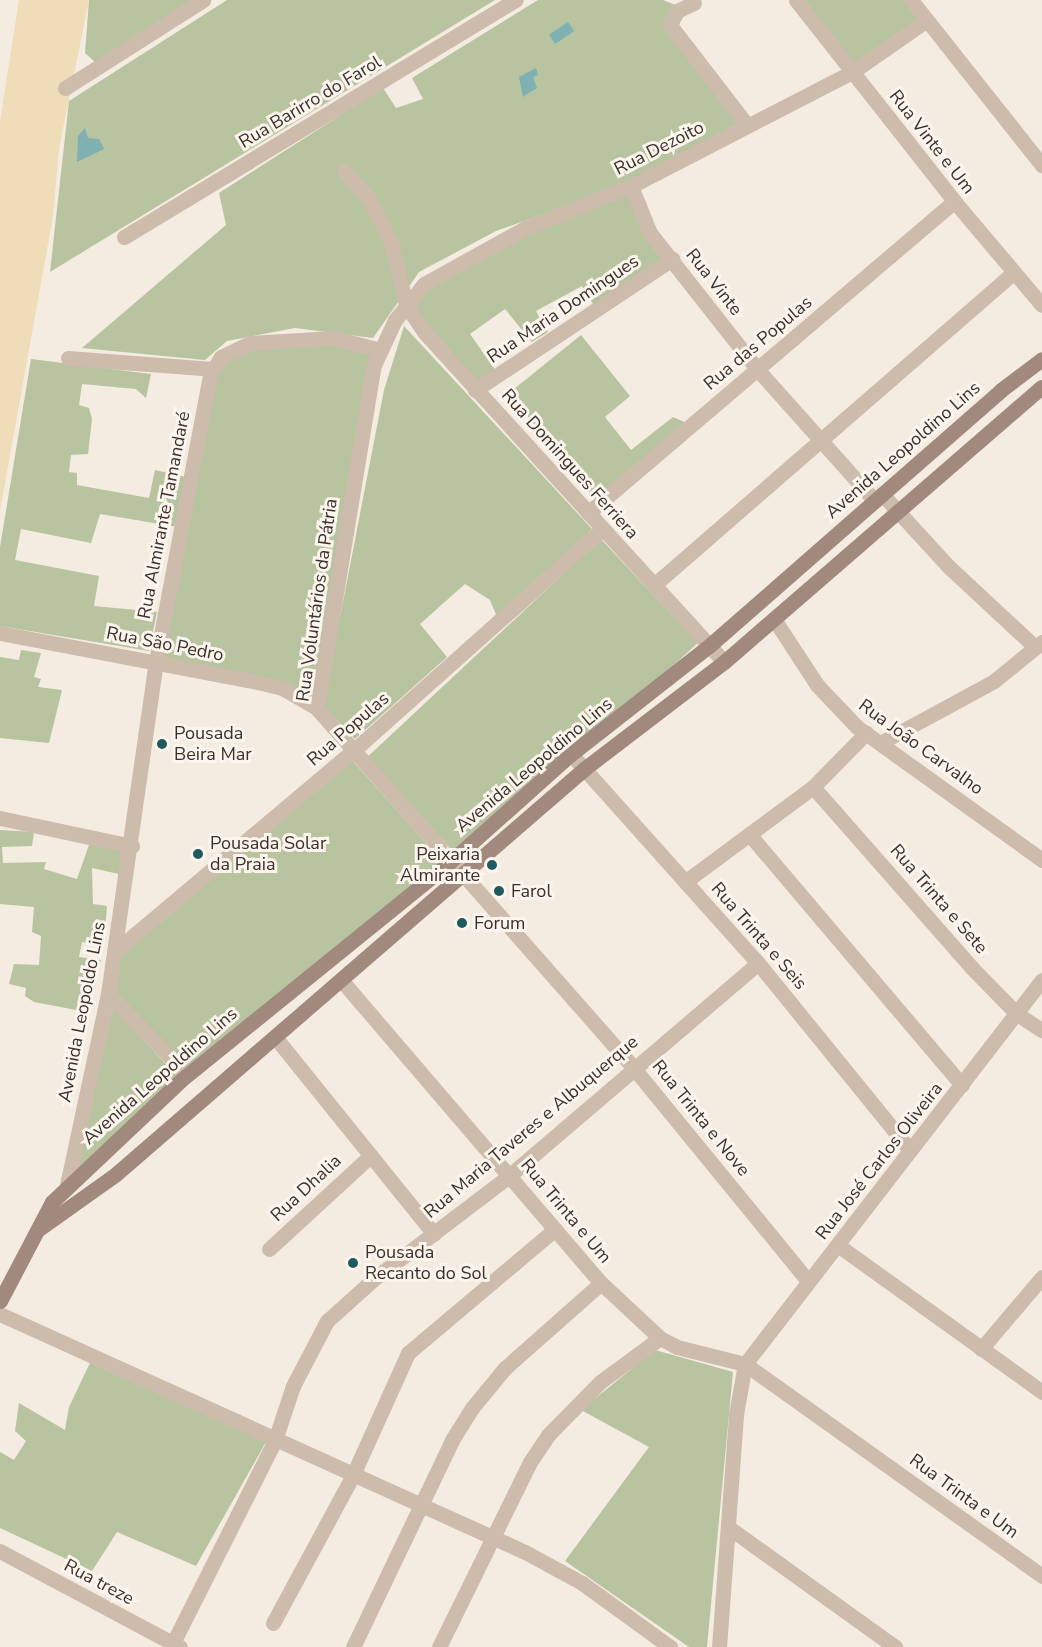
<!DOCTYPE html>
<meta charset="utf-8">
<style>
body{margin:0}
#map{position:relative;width:1042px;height:1647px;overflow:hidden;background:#f4ebe1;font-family:"Nunito Sans",sans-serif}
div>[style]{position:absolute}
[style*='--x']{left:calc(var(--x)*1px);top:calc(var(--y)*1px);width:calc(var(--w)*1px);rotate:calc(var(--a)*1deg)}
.green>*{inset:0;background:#b8c4a0;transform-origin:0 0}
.sand>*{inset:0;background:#efdcb8}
.water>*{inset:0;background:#7fb0b2;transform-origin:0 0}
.minor>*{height:15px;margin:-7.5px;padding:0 7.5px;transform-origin:7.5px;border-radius:7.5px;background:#cdbbac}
.secondary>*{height:15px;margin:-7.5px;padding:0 7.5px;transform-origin:7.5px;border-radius:7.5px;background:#a18a7d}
.dots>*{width:16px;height:16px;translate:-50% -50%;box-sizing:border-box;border:3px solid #fbf5ee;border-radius:50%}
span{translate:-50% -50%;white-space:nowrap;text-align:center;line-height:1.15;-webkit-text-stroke:6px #fbf5ee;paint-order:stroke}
.street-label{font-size:18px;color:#3b302b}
.poi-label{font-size:18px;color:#3b302b}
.left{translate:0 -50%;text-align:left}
.right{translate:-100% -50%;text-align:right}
</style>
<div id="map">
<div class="green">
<i style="clip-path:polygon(89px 0,193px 0,95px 62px,85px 53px)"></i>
<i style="clip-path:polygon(227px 0,495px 0,50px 272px,69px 101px)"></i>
<i style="clip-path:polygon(538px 0,663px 0,675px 5px,663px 23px,739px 123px,628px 183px,496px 231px,419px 272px,373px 338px,295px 328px,227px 341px,205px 360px,82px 348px,226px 225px,219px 193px,383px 88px,396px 108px,423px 99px,412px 78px)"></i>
<i style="clip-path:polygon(802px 0,906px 0,920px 18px,854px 65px)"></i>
<i style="clip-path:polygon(628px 192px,666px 258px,593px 304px,582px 286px,536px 311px,548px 332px,532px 342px,505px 309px,470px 334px,496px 371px,476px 384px,412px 306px,428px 289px,531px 230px)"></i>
<i style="clip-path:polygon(404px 326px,592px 529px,497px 617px,490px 600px,465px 584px,420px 624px,447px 657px,355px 739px,323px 705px,384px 390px)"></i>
<i style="clip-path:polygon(581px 335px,630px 396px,605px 417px,631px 450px,673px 417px,689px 424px,594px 499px,509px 393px)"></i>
<i style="clip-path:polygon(331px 343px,372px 354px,314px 702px,162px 658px,213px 376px,224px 361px,253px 346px)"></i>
<i style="clip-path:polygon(31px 359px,151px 374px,146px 398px,136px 389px,82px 384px,79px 405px,89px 408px,92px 419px,88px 454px,71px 455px,69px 472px,77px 473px,77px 485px,149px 498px,155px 470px,190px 478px,178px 527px,100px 514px,91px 543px,21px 529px,15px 560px,99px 576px,94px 606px,157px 612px,149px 651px,0 626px,0 547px)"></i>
<i style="left:601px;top:539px;width:142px;height:321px;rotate:47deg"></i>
<i style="clip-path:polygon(21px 650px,41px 653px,34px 677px,41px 679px,38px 687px,62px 690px,49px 743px,0 738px,0 657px,19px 660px)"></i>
<i style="clip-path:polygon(351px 759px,442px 861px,188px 1068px,114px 992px,118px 954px)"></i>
<i style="clip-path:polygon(0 830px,34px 832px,32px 846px,2px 847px,3px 863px,46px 862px,44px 869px,77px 879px,90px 842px,127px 848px,119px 874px,92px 868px,93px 904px,107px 906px,104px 945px,82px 942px,79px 957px,101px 960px,87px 1012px,34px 1002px,25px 996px,26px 988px,9px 984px,14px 964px,39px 965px,41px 936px,32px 932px,34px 907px,0 904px)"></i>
<i style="clip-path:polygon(113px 1008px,181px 1080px,77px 1170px)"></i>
<i style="clip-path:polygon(655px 1350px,733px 1372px,707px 1647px,689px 1647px,565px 1561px,649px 1447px,581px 1410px)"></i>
<i style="clip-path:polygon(90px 1363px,266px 1442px,196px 1566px,117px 1532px,92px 1571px,0 1528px,0 1452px,14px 1460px,26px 1441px,15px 1431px,19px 1403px,65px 1430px,69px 1407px)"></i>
</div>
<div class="sand">
<i style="clip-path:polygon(19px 0,89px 0,59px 149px,53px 216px,0 511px,0 122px)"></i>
</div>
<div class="water">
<i style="left:568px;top:22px;width:11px;height:23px;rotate:56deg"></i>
<i style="clip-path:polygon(536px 68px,538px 75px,533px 77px,537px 88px,523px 97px,519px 77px)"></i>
<i style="clip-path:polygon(85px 128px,88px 138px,99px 139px,104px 149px,77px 162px,78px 136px)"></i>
</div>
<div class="minor">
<i style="--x:796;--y:0;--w:256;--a:51.8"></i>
<i style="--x:954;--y:201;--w:136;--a:49.8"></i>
<i style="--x:911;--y:0;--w:211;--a:51.6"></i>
<i style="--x:694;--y:3;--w:19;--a:155"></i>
<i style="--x:677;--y:11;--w:16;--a:117"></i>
<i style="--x:670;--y:25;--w:126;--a:52.4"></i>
<i style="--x:65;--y:88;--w:164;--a:-32.5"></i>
<i style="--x:344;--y:171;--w:38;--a:48"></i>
<i style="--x:369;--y:199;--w:48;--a:62.9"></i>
<i style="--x:391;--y:242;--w:65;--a:76.6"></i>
<i style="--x:406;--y:305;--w:32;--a:56"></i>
<i style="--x:424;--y:332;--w:446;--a:47.7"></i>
<i style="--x:631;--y:186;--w:51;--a:68"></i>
<i style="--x:650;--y:233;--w:173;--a:51.8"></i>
<i style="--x:757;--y:369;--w:177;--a:48.2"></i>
<i style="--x:124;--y:237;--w:458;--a:-31.2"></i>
<i style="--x:68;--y:358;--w:145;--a:4.3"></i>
<i style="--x:475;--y:390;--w:237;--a:-33.6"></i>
<i style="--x:882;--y:494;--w:99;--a:47.5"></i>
<i style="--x:949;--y:567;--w:117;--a:42.9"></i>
<i style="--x:588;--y:513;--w:481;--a:-40.4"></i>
<i style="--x:654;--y:585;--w:477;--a:-41"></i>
<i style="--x:774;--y:619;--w:79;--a:56.9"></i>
<i style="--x:817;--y:685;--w:58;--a:46.4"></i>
<i style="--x:857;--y:727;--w:228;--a:35.7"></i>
<i style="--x:0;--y:633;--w:267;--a:10.8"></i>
<i style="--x:262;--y:683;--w:21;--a:14"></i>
<i style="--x:282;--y:688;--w:40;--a:29.7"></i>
<i style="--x:880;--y:743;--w:130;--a:-28.5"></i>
<i style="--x:994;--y:681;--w:62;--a:-39.1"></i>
<i style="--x:571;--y:754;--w:280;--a:48.2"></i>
<i style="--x:758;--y:963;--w:241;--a:50.9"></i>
<i style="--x:813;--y:787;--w:241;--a:48.7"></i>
<i style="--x:972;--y:968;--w:64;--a:45.6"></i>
<i style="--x:1017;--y:1014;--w:30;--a:33"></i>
<i style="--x:0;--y:818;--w:135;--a:12"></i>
<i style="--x:749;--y:834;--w:329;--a:49.7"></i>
<i style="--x:686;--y:881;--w:158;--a:-36.5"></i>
<i style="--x:813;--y:787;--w:76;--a:-45.5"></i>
<i style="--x:114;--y:952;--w:312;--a:-40.1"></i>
<i style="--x:353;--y:751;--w:334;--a:-41.7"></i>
<i style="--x:342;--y:981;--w:398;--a:49.4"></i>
<i style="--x:601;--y:1283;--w:81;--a:43"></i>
<i style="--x:660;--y:1338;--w:19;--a:28"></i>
<i style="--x:677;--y:1347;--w:70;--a:14"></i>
<i style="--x:745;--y:1364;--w:365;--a:35.5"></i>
<i style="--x:108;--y:994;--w:112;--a:45.4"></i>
<i style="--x:275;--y:1037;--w:253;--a:51.1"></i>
<i style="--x:67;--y:1185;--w:195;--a:-77.9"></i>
<i style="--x:108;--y:994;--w:336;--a:-81.8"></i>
<i style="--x:156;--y:661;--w:291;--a:-79.3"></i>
<i style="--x:210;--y:375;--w:21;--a:-59"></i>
<i style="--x:221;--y:357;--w:32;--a:-26"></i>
<i style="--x:250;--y:343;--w:84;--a:-3.4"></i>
<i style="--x:334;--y:338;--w:48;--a:14.6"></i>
<i style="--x:839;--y:1246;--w:250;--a:35.7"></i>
<i style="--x:269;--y:1249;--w:136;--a:-42.6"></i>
<i style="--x:808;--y:1281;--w:276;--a:-129.3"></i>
<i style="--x:633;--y:1067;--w:478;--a:-131.4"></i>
<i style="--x:317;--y:708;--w:348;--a:-80.6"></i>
<i style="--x:374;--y:365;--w:50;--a:-65"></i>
<i style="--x:395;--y:320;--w:46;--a:-51.1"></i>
<i style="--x:424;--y:284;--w:115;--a:-29"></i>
<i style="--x:525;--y:228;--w:114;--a:-21.6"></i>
<i style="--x:631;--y:186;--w:249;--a:-27.3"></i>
<i style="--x:852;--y:72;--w:91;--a:-34.7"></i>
<i style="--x:0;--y:1314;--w:576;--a:24.39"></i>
<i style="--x:525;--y:1552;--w:65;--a:28.5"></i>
<i style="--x:582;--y:1583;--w:109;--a:36"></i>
<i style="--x:981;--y:1349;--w:94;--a:-49.7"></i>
<i style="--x:728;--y:1527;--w:206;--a:35.7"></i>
<i style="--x:0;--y:1551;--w:204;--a:28.1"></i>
<i style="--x:273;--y:1623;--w:166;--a:-61.6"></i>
<i style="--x:352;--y:1477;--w:136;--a:-65.7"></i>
<i style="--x:408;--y:1353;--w:192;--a:-40.1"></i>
<i style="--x:173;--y:1643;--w:227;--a:-63.3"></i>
<i style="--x:275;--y:1440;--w:57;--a:-71.6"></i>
<i style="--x:293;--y:1386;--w:73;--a:-62.4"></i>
<i style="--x:327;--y:1321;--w:64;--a:-41.9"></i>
<i style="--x:375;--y:1278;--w:170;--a:-37.3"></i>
<i style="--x:510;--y:1175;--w:326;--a:-40.5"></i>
<i style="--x:353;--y:1647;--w:229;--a:-64.4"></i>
<i style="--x:452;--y:1440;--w:38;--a:-58"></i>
<i style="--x:472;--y:1408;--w:52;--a:-50.5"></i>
<i style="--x:505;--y:1368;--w:128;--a:-41.5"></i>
<i style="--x:439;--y:1647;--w:206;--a:-63.8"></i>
<i style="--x:530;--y:1462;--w:32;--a:-56"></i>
<i style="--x:548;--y:1435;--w:74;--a:-45.5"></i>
<i style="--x:600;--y:1382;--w:74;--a:-36.3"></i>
<i style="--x:719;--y:1647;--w:234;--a:-85.8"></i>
<i style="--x:736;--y:1414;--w:51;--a:-79.8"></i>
<i style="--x:745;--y:1364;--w:485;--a:-52.3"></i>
</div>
<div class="secondary">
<i style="--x:39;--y:1229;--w:95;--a:-35.5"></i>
<i style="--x:116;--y:1174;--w:619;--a:-40.87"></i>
<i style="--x:584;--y:769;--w:176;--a:-37.4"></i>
<i style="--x:724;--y:662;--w:420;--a:-40.9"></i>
<i style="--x:0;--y:1301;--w:112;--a:-62.3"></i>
<i style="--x:52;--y:1202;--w:178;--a:-43.4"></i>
<i style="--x:181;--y:1080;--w:346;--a:-39"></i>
<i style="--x:450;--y:862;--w:162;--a:-41.8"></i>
<i style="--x:571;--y:754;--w:177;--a:-38.1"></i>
<i style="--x:710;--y:645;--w:387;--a:-41.2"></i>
<i style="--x:1001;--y:390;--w:51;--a:-37.1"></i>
</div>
<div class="dots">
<i style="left:162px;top:744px;background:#1f5a5e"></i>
<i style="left:198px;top:854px;background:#1f5a5e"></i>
<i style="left:492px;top:865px;background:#1f5a5e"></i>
<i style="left:499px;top:891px;background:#1f5a5e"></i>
<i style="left:462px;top:923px;background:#1f5a5e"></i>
<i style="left:353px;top:1263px;background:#1f5a5e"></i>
</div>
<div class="street-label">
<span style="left:310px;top:102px;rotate:-31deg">Rua Barirro do Farol</span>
<span style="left:932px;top:142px;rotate:52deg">Rua Vinte e Um</span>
<span style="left:659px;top:148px;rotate:-27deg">Rua Dezoito</span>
<span style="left:714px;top:282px;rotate:52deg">Rua Vinte</span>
<span style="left:563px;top:309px;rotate:-34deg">Rua Maria Domingues</span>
<span style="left:758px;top:343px;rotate:-40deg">Rua das Populas</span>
<span style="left:903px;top:450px;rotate:-41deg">Avenida Leopoldino Lins</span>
<span style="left:570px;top:464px;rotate:48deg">Rua Domingues Ferriera</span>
<span style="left:164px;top:515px;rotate:-79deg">Rua Almirante Tamandaré</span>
<span style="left:317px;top:600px;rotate:-82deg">Rua Voluntários da Pátria</span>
<span style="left:165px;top:644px;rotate:11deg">Rua São Pedro</span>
<span style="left:348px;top:729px;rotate:-41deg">Rua Populas</span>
<span style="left:921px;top:747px;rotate:36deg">Rua João Carvalho</span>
<span style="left:534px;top:765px;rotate:-40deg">Avenida Leopoldino Lins</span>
<span style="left:939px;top:899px;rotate:49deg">Rua Trinta e Sete</span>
<span style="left:759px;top:936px;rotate:49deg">Rua Trinta e Seis</span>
<span style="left:82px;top:1012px;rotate:-79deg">Avenida Leopoldo Lins</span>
<span style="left:160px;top:1076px;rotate:-41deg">Avenida Leopoldino Lins</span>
<span style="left:701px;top:1118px;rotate:51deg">Rua Trinta e Nove</span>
<span style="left:531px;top:1127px;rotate:-40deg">Rua Maria Taveres e Albuquerque</span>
<span style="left:879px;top:1161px;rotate:-52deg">Rua José Carlos Oliveira</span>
<span style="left:306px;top:1188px;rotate:-43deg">Rua Dhalia</span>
<span style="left:566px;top:1211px;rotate:50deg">Rua Trinta e Um</span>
<span style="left:964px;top:1496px;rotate:36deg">Rua Trinta e Um</span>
<span style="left:99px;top:1582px;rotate:28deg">Rua treze</span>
</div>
<div class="poi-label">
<span class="left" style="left:174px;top:744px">Pousada<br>Beira Mar</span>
<span class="left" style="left:210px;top:854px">Pousada Solar<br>da Praia</span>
<span class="right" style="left:480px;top:865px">Peixaria<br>Almirante</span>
<span class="left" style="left:511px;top:891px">Farol</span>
<span class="left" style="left:474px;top:923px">Forum</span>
<span class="left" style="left:365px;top:1263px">Pousada<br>Recanto do Sol</span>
</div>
</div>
